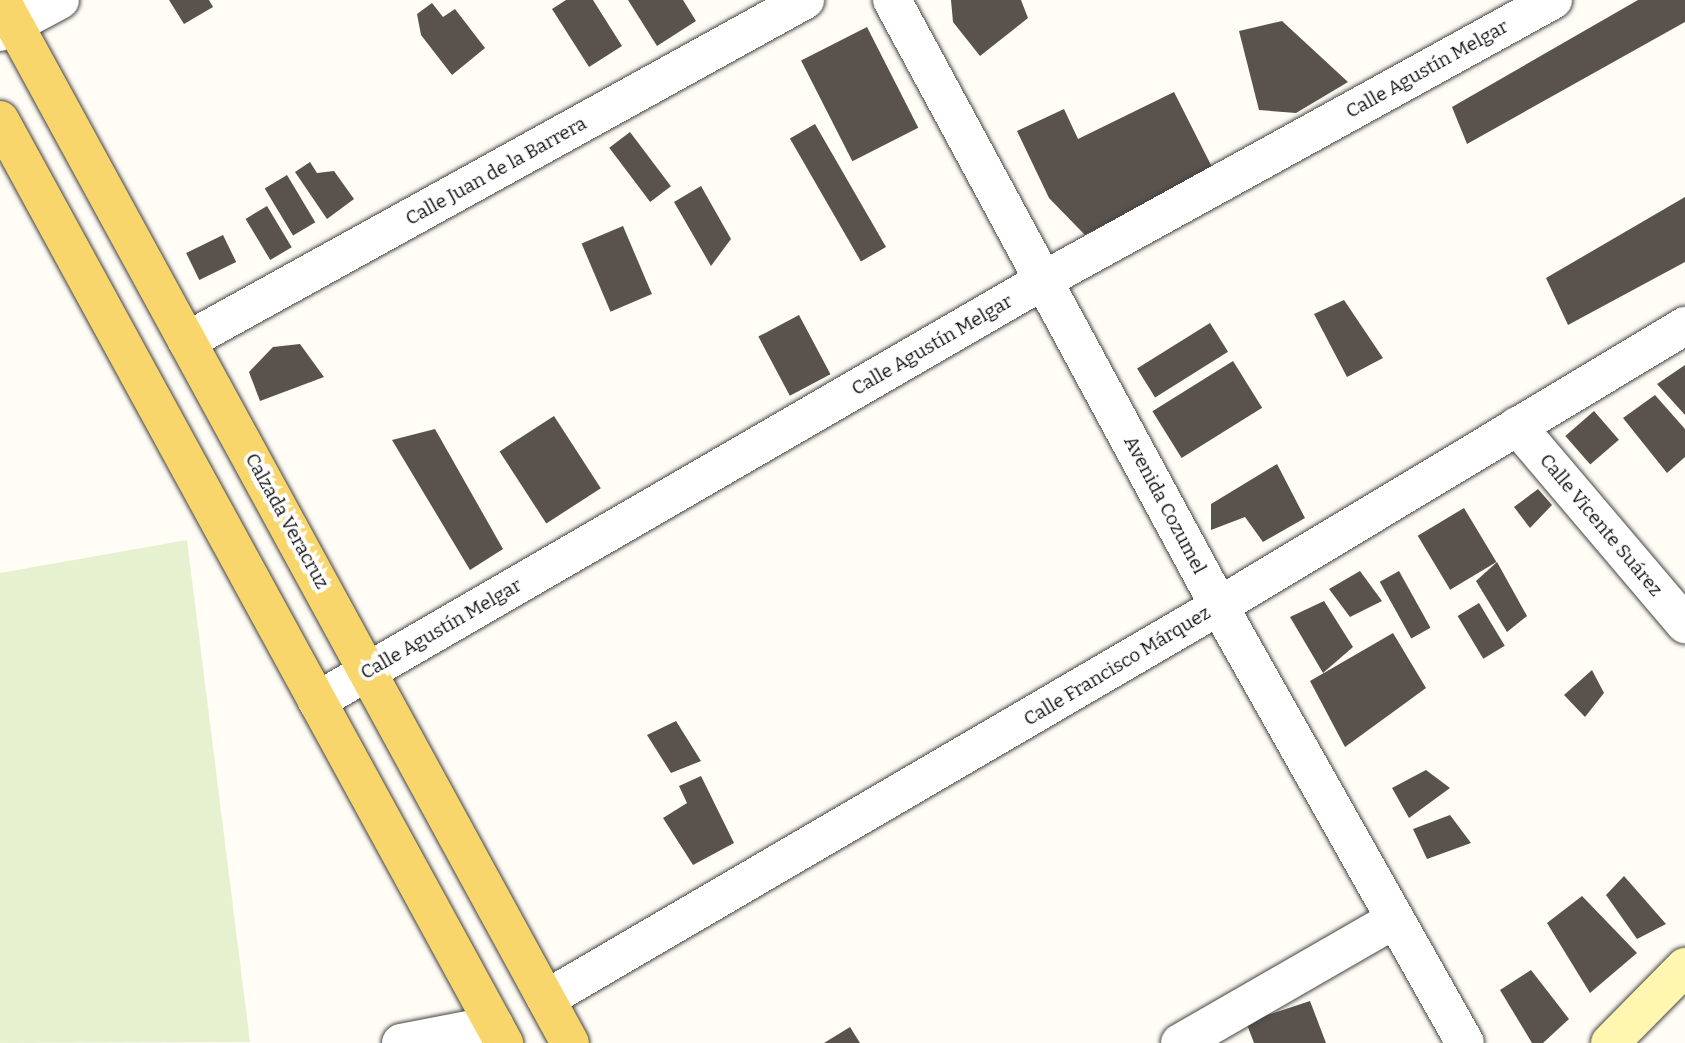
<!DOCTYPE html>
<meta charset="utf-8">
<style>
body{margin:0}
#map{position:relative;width:1685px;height:1043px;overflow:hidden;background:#fffdf5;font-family:Bitter,serif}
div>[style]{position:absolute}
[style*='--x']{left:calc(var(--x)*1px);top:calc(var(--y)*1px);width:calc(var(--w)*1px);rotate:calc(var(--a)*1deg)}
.pitch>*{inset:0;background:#e6f2cf}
.building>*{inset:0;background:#5a524d;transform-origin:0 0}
.roads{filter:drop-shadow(0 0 2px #444) drop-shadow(0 0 2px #444)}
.street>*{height:38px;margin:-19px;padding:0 19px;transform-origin:19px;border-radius:19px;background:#fff}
.secondary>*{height:38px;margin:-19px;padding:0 19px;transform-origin:19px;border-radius:19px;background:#fff6b0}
.primary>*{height:38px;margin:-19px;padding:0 19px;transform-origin:19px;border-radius:19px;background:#f9d66b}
span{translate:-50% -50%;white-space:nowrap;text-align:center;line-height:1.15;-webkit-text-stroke:7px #fff;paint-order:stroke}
.street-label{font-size:19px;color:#111}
</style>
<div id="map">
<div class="pitch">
<i style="clip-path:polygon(187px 540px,250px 1042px,0 1043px,0 573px)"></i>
</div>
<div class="building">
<i style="clip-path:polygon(169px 0,209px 0,213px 7px,184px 24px)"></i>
<i style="clip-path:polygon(566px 0,593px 0,622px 46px,589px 67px,552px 9px)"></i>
<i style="clip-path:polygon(628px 0,683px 0,696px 21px,657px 46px)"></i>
<i style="clip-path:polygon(951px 0,1021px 0,1028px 18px,980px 56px,953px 22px)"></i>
<i style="clip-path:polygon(1638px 0,1685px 0,1685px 22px,1467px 144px,1452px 107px)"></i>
<i style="clip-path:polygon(432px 3px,443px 17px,455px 9px,485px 48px,452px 75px,421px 35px,417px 14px)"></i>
<i style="clip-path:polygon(1282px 21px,1348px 82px,1296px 113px,1259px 110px,1239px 31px)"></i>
<i style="left:867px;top:27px;width:113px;height:74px;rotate:63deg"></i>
<i style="clip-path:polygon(1174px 92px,1213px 169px,1085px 235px,1049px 198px,1017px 131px,1064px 109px,1078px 139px)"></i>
<i style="left:815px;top:124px;width:142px;height:29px;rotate:60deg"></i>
<i style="left:630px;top:132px;width:68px;height:26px;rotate:53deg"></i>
<i style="clip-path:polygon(310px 162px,317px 173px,334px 171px,354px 199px,327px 219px,295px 172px)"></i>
<i style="left:287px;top:175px;width:55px;height:26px;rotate:59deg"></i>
<i style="clip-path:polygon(701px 186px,731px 239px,711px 266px,674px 202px)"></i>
<i style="clip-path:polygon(1685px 197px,1685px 262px,1568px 325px,1546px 278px)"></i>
<i style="left:267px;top:206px;width:48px;height:25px;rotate:59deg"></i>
<i style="left:623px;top:226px;width:74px;height:45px;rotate:67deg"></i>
<i style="left:223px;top:235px;width:30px;height:41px;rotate:64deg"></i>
<i style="clip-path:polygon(1344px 300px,1383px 358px,1347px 377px,1314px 314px)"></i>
<i style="left:799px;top:315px;width:67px;height:46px;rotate:62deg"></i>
<i style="left:1210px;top:323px;width:34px;height:86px;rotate:58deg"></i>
<i style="clip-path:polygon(300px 344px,324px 377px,260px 401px,249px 372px,273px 347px)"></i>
<i style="left:1233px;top:361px;width:55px;height:95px;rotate:58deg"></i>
<i style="clip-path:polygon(1685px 365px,1685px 415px,1657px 384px)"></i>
<i style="clip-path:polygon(1655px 395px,1685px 429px,1685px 457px,1667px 473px,1623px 418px)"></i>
<i style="left:1594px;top:411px;width:38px;height:38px;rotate:49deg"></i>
<i style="left:554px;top:416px;width:86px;height:65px;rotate:57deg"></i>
<i style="clip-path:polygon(435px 429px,503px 549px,470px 570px,392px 440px)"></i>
<i style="clip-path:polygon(1277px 464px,1305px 518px,1263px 542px,1245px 517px,1211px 530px,1211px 504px)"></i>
<i style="clip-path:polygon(1538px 489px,1552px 505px,1530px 528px,1514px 507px)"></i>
<i style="left:1464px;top:508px;width:63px;height:54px;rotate:59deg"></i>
<i style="clip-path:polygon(1497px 562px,1527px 616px,1507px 632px,1476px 581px)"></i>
<i style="clip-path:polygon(1360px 571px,1382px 601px,1350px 617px,1329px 589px)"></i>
<i style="left:1399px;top:571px;width:65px;height:22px;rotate:61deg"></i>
<i style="clip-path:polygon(1324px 601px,1353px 647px,1323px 673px,1290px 617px)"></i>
<i style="left:1479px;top:603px;width:50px;height:25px;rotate:59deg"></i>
<i style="clip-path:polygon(1393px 633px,1426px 688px,1345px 747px,1310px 681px)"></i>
<i style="clip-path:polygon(1592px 670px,1604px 693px,1585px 717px,1564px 695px)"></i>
<i style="clip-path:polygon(676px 721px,701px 761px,671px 773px,647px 735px)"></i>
<i style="clip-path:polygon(1426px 770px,1450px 788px,1409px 818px,1392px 788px)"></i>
<i style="clip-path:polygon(701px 776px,734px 843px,693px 865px,663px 818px,687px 803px,679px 786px)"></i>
<i style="clip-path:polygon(1450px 815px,1471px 843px,1427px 859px,1413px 829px)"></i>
<i style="clip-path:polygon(1624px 876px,1666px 924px,1637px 939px,1606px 895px)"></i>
<i style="clip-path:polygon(1582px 896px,1637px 953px,1590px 993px,1547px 923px)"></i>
<i style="clip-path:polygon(1531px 970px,1569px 1019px,1543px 1043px,1532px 1043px,1500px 990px)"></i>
<i style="clip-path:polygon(1310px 1001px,1326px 1043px,1254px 1043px,1246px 1022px)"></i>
<i style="clip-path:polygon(850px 1027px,860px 1043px,824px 1043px)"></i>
</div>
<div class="roads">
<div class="street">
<i style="--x:892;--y:0;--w:689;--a:61.65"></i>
<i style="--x:1219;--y:606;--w:501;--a:60.62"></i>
<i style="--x:0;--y:32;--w:68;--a:-28.1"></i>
<i style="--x:187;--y:341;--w:706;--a:-28.89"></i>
<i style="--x:1517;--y:426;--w:260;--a:49.7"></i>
<i style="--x:317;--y:701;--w:840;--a:-30.07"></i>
<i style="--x:1044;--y:280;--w:581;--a:-28.82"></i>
<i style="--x:546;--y:999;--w:779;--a:-30.28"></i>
<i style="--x:1219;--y:606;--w:544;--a:-31"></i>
<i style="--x:401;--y:1043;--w:95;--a:-11"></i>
<i style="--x:1180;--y:1043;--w:247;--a:-29.9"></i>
</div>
<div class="secondary">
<i style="--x:1610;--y:1043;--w:107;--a:-45.4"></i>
</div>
<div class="primary">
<i style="--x:1;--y:0;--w:1188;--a:61.39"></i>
<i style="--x:0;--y:120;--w:1052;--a:61.36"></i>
</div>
</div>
<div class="street-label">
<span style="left:1427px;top:69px;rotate:-29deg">Calle Agustín Melgar</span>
<span style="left:496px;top:171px;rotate:-29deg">Calle Juan de la Barrera</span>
<span style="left:932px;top:345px;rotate:-30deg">Calle Agustín Melgar</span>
<span style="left:1165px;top:505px;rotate:62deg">Avenida Cozumel</span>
<span style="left:287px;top:521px;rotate:61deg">Calzada Veracruz</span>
<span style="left:1601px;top:525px;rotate:50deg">Calle Vicente Suárez</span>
<span style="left:441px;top:629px;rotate:-30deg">Calle Agustín Melgar</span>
<span style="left:1117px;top:666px;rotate:-31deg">Calle Francisco Márquez</span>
</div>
</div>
